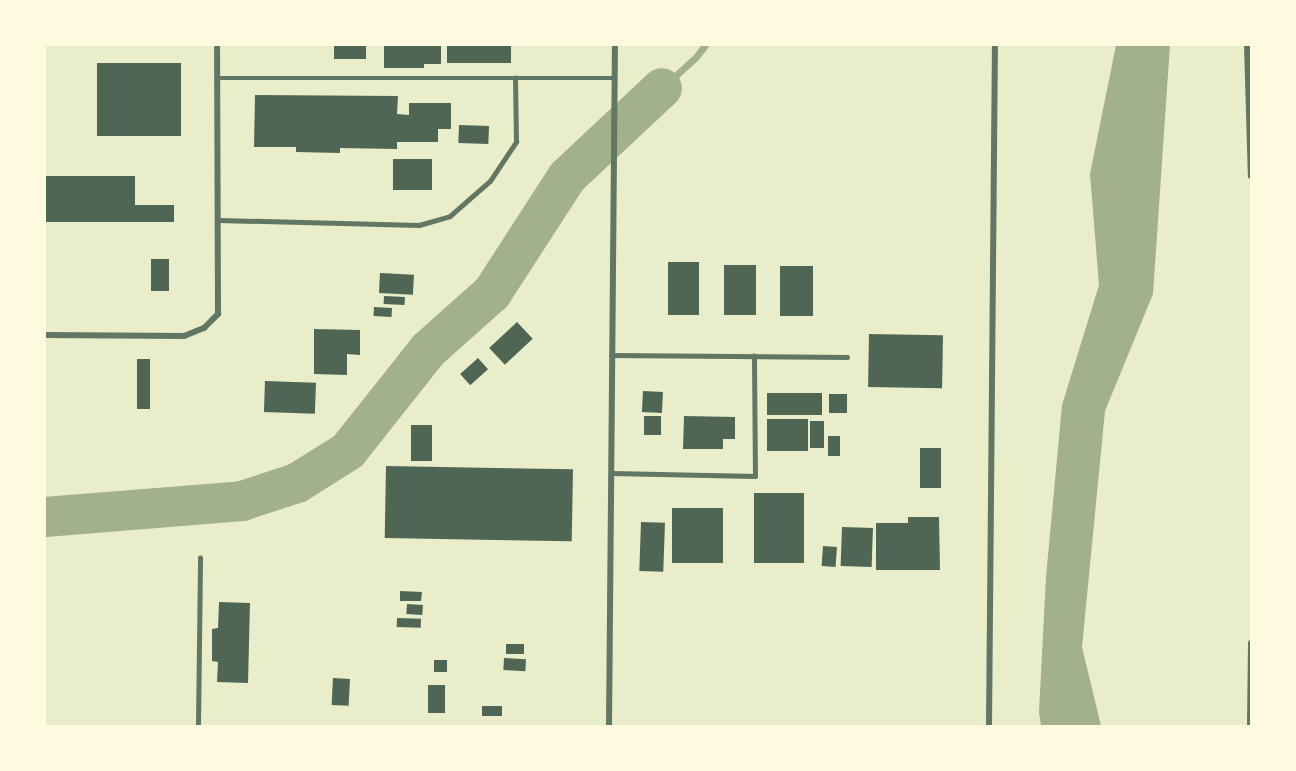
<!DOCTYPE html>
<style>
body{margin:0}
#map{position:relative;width:1296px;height:771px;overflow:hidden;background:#e9edc9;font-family:Arial,sans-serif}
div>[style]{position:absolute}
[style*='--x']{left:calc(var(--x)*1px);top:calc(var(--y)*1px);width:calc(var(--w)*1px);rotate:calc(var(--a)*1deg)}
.water>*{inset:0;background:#a3b18a}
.stream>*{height:7px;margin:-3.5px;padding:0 3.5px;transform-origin:3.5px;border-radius:3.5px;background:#a3b18a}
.river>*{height:40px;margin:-20px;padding:0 20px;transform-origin:20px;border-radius:20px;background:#a3b18a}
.building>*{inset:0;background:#4f6655;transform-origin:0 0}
.service>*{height:4.5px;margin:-2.25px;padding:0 2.25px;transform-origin:2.25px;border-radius:2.25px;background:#617663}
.minor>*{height:6px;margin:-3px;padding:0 3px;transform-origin:3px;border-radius:3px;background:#617663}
span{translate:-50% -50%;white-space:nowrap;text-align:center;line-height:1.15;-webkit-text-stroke:4.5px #fefae0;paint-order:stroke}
.frame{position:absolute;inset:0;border:46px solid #fefae0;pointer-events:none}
</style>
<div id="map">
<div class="water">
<i style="clip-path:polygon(1116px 45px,1170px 45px,1153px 294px,1105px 411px,1082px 647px,1101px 726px,1041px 726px,1039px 712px,1046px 577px,1062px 405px,1099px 285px,1090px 174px)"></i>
</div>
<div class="stream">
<i style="--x:662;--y:88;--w:46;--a:-42.4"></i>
<i style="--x:696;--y:57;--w:15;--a:-53"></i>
</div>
<div class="river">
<i style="--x:45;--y:517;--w:198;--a:-4.6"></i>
<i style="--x:242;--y:501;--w:58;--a:-18.1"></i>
<i style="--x:297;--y:483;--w:60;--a:-32.1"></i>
<i style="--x:348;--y:451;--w:129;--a:-51.6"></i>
<i style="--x:428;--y:350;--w:86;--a:-41.7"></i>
<i style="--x:492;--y:293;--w:138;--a:-57.1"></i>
<i style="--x:567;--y:177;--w:130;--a:-43.1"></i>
</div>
<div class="building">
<i style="left:334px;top:45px;width:32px;height:14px"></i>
<i style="clip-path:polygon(384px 45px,441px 45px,441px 64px,424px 64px,424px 68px,384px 68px)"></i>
<i style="left:447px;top:45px;width:64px;height:18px"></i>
<i style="left:97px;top:63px;width:84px;height:73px"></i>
<i style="clip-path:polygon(255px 95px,398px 96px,397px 114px,409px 115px,409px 103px,451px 103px,451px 129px,438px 129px,438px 142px,397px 142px,397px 149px,340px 148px,340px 153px,296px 152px,296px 147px,254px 147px)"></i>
<i style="left:459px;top:125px;width:30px;height:18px;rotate:2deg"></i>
<i style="left:393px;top:159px;width:39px;height:31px"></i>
<i style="clip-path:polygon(45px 176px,135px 176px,135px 205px,174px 205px,174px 222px,45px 222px)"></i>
<i style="left:151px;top:259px;width:18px;height:32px"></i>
<i style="left:668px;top:262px;width:31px;height:53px"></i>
<i style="left:724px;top:265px;width:32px;height:50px"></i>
<i style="left:780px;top:266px;width:33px;height:50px"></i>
<i style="left:380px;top:273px;width:34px;height:20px;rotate:3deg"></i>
<i style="left:384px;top:296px;width:21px;height:8px;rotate:3deg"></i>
<i style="left:374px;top:307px;width:18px;height:9px;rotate:3deg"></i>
<i style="left:517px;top:322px;width:23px;height:38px;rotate:47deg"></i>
<i style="clip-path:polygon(314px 329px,360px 330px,360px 355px,347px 354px,347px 375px,314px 374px)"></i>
<i style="left:869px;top:334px;width:74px;height:53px;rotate:1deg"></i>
<i style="left:478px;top:358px;width:15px;height:24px;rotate:48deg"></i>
<i style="left:137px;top:359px;width:13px;height:50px"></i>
<i style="left:265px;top:381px;width:51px;height:31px;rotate:2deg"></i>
<i style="left:643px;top:391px;width:20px;height:21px;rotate:3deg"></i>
<i style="left:767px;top:393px;width:55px;height:22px"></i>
<i style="left:829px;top:394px;width:18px;height:19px"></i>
<i style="left:644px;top:416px;width:17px;height:19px"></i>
<i style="clip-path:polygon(684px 416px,735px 417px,735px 439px,723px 439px,723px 449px,683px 449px)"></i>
<i style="left:808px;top:419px;width:32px;height:41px;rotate:90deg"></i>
<i style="left:810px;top:421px;width:14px;height:27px"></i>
<i style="left:411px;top:425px;width:21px;height:36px"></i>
<i style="left:828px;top:436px;width:12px;height:20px"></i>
<i style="left:920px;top:448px;width:21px;height:40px"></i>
<i style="left:386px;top:466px;width:187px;height:72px;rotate:1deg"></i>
<i style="left:754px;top:493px;width:50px;height:70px"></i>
<i style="left:672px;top:508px;width:51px;height:55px"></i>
<i style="clip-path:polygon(908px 517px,939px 517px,940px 570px,876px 570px,876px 523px,908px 523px)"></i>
<i style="left:641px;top:522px;width:24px;height:49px;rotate:2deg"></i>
<i style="left:842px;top:527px;width:31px;height:39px;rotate:2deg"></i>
<i style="left:823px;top:546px;width:14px;height:20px;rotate:4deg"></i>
<i style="clip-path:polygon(400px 591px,422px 592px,421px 601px,400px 601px)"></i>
<i style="clip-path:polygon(219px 602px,250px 603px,248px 683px,217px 682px,218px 662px,212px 661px,212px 629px,218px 628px)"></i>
<i style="left:407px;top:604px;width:16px;height:10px;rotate:4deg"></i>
<i style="left:397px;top:618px;width:24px;height:9px;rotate:2deg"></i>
<i style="left:506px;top:644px;width:18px;height:10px"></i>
<i style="left:504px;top:658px;width:22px;height:12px;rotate:3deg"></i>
<i style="left:434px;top:660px;width:13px;height:12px"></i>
<i style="left:333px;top:678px;width:17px;height:27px;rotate:3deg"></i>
<i style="left:428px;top:685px;width:17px;height:28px"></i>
<i style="left:482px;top:706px;width:20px;height:10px"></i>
</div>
<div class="service">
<i style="--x:218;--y:78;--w:397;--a:0"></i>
<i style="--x:218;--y:220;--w:201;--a:1.4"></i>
<i style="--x:419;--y:225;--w:32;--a:-16"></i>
<i style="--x:450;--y:216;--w:53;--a:-41.2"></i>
<i style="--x:490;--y:181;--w:47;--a:-56.3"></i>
<i style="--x:516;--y:142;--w:64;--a:-90.9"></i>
<i style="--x:611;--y:355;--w:236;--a:0.5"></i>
<i style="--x:611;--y:473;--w:144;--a:1.2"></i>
<i style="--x:755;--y:476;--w:120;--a:-90.5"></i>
<i style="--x:198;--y:726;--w:168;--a:-89.3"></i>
</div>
<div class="minor">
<i style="--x:1247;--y:45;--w:131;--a:88.3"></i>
<i style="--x:45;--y:335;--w:139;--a:0.4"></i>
<i style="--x:184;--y:336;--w:22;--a:-22"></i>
<i style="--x:204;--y:328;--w:20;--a:-45"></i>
<i style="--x:218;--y:314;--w:269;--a:-90.2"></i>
<i style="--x:609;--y:726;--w:681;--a:-89.5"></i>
<i style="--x:989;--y:726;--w:681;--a:-89.5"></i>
<i style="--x:1250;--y:726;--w:83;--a:-89.3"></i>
</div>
<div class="frame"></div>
</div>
